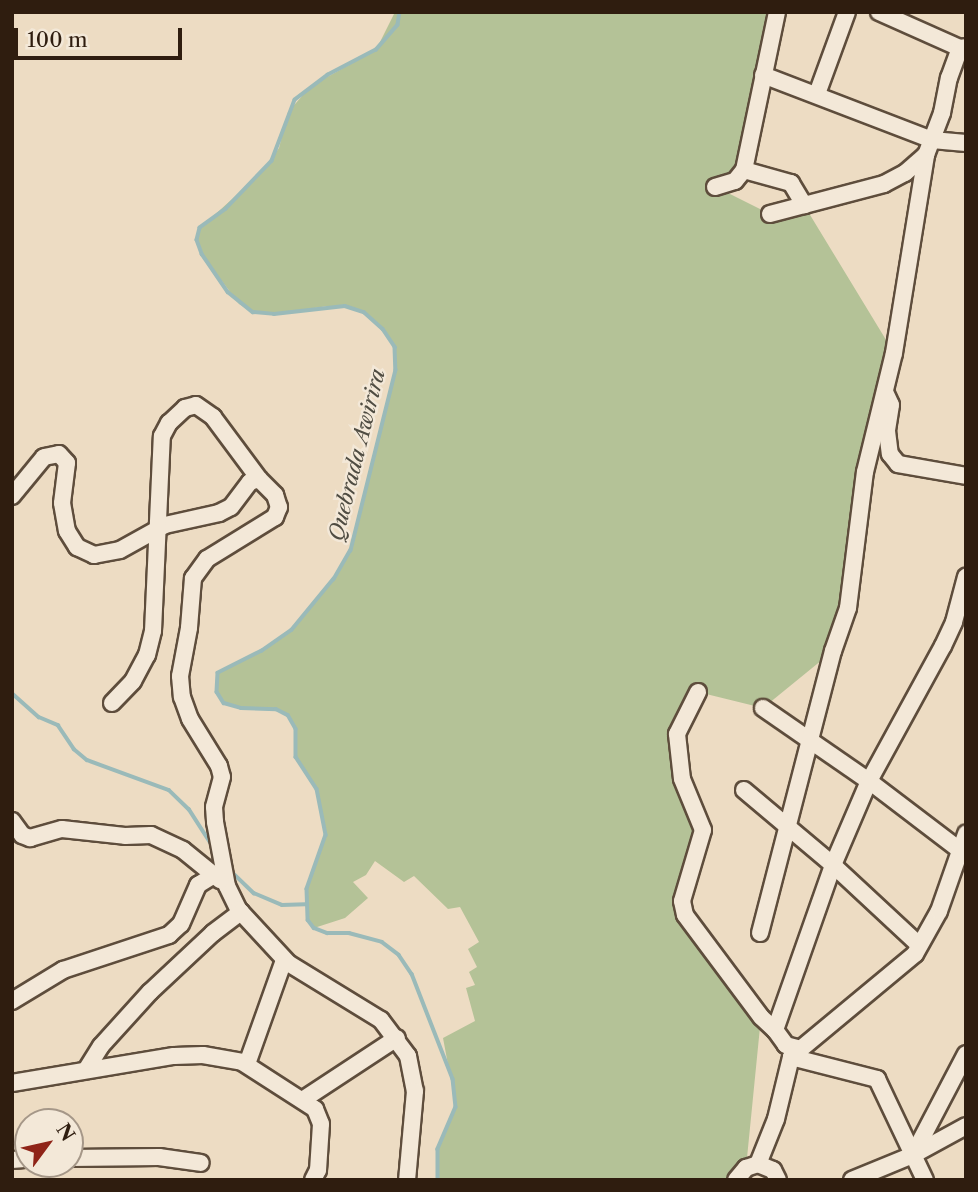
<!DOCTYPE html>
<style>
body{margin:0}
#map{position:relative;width:978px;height:1192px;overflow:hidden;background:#eddcc3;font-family:"Libre Caslon Text",serif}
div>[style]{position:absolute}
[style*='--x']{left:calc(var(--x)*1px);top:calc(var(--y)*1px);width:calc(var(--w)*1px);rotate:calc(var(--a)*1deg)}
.green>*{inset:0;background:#b4c297}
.stream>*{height:3.5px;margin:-1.75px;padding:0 1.75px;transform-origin:1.75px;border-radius:1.75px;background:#9abab9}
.roads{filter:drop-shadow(2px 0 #5e4d3c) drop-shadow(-2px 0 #5e4d3c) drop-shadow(0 2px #5e4d3c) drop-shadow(0 -2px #5e4d3c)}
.minor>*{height:16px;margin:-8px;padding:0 8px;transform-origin:8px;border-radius:8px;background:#f3e8d8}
span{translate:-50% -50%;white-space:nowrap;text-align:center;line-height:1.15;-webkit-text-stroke:5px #f3e8d8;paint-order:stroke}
.water-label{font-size:21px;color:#4f4c42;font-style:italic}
.frame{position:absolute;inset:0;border:14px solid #2f1d0f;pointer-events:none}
.north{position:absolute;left:14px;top:1108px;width:70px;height:70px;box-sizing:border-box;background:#f3e8d8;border:2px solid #a59788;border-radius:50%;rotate:57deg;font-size:19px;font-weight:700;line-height:28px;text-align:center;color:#2f1d0f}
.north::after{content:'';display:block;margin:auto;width:24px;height:32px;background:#8f2418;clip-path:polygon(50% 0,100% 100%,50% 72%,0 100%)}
.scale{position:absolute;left:14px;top:28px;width:168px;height:32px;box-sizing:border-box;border:4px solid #2f1d0f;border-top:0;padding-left:9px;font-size:21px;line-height:24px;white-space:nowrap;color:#2f1d0f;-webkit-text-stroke:5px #f3e8d8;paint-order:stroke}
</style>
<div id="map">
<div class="green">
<i style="clip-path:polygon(395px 12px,777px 12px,744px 170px,716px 187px,770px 214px,804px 205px,894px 353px,833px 651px,763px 708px,698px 692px,677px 734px,701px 820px,682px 901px,761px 1017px,746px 1168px,732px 1180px,438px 1180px,438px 1149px,456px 1107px,443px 1038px,475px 1021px,466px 988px,475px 985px,469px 972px,477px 967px,468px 949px,479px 942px,460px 907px,448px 909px,414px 876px,404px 882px,375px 861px,366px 875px,353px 882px,368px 898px,345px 918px,314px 928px,308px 920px,307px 889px,326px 835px,317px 789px,296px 757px,296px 729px,288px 715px,276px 709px,241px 708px,224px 703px,217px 692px,218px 673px,262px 651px,292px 630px,334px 579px,351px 550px,396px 370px,395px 348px,383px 329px,364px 312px,345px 306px,328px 306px,274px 314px,253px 312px,239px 304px,202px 254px,197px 240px,200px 228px,260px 174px,279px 148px,288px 112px,311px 86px,376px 50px)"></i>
</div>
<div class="stream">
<i style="--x:400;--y:12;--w:13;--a:99"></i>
<i style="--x:398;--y:25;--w:33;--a:131"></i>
<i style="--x:376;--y:50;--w:54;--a:152.5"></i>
<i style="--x:328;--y:75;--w:41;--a:142.9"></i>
<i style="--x:295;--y:100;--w:65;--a:110.7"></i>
<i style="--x:272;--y:161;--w:66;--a:133.8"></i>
<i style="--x:226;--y:209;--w:32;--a:144"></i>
<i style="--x:200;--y:228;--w:12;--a:104"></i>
<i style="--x:197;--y:240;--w:15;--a:70"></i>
<i style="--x:202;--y:254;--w:46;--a:55.6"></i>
<i style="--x:228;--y:292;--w:32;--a:39"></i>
<i style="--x:253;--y:312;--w:21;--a:5"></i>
<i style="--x:274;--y:314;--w:71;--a:-6.4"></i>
<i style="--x:345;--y:306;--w:20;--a:18"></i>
<i style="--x:364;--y:312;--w:25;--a:42"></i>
<i style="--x:383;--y:329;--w:22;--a:56"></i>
<i style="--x:395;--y:347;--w:23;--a:88"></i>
<i style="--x:396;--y:370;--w:186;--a:104"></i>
<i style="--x:351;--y:550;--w:34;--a:120"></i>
<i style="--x:334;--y:579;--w:66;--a:129.5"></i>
<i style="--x:292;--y:630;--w:37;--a:145"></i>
<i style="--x:262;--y:651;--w:49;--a:153.4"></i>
<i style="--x:218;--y:673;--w:19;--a:93"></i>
<i style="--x:217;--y:692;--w:13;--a:58"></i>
<i style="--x:224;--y:703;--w:18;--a:16"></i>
<i style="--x:241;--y:708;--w:35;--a:2"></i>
<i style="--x:276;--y:709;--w:13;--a:27"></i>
<i style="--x:288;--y:715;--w:16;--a:60"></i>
<i style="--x:296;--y:729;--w:28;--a:90"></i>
<i style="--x:296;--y:757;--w:38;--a:57"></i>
<i style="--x:317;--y:789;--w:47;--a:78.9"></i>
<i style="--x:326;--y:835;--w:57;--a:109.4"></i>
<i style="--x:307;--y:889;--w:31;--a:88"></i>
<i style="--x:308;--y:920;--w:10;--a:53"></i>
<i style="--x:314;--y:928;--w:14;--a:21"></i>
<i style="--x:327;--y:933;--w:22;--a:0"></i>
<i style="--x:349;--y:933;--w:34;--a:15"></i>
<i style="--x:382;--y:942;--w:21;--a:37"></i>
<i style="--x:399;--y:955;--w:23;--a:56"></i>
<i style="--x:412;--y:974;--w:113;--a:68.7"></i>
<i style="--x:453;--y:1079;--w:28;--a:84"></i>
<i style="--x:456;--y:1107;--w:46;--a:113.2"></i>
<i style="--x:438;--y:1149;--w:31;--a:90"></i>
<i style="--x:12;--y:693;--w:36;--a:42"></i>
<i style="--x:39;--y:717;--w:21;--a:23"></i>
<i style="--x:58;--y:725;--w:29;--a:56"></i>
<i style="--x:74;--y:749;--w:17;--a:40"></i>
<i style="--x:87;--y:760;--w:87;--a:20.1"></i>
<i style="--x:169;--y:790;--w:28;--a:44"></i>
<i style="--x:189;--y:809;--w:43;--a:57.4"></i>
<i style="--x:231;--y:871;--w:32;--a:44"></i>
<i style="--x:254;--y:893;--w:30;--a:23"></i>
<i style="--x:282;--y:905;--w:23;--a:-2"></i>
</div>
<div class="roads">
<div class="minor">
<i style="--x:879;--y:12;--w:89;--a:24"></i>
<i style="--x:763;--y:75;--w:181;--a:21"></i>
<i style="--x:932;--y:140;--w:34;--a:5"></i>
<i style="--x:817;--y:94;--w:87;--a:-69.9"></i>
<i style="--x:744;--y:170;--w:49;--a:15.5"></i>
<i style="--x:791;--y:183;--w:26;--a:59"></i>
<i style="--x:715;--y:187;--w:21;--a:-17"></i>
<i style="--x:735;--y:181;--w:14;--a:-51"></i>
<i style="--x:744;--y:170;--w:161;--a:-78.2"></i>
<i style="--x:770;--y:214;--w:118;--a:-14.7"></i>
<i style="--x:884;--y:184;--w:24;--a:-28"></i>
<i style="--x:905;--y:173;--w:28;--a:-41"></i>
<i style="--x:926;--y:155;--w:45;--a:-69.1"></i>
<i style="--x:942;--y:113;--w:36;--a:-79"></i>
<i style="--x:949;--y:78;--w:32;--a:-70"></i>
<i style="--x:960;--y:48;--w:6;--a:-9"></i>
<i style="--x:885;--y:392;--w:14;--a:65"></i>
<i style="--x:891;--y:405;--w:26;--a:99"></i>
<i style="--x:887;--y:431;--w:23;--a:83"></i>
<i style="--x:890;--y:454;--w:13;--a:51"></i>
<i style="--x:898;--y:464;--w:69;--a:10"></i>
<i style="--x:12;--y:496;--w:50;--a:-50.6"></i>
<i style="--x:44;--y:457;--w:15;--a:-11"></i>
<i style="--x:59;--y:454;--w:12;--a:48"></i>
<i style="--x:67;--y:463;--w:40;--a:97.1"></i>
<i style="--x:62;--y:503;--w:28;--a:80"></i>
<i style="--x:67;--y:531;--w:19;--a:58"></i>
<i style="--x:77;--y:547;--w:19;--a:25"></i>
<i style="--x:94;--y:555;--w:26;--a:-11"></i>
<i style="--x:120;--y:550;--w:51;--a:-29.1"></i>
<i style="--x:165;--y:525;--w:55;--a:-12.5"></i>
<i style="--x:219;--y:513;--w:13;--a:-27"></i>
<i style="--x:231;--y:507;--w:31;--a:-53"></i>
<i style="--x:250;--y:482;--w:9;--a:-18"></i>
<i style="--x:259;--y:479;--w:23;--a:45"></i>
<i style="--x:275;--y:495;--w:13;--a:72"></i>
<i style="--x:279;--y:507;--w:11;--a:112"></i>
<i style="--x:275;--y:517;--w:80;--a:148.3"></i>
<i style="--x:207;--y:559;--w:24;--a:126"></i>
<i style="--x:193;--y:578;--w:50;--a:94.6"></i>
<i style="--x:189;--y:628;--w:49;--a:100.6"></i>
<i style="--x:180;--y:676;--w:21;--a:85"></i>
<i style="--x:182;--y:697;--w:23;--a:70"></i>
<i style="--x:190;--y:719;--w:55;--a:58.3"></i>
<i style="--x:219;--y:766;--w:11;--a:75"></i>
<i style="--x:222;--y:777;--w:31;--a:105"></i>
<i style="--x:214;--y:807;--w:15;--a:86"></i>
<i style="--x:215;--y:822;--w:65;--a:79.4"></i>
<i style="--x:227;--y:886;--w:25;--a:64"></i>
<i style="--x:238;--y:909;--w:74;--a:47.2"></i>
<i style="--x:288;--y:963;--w:109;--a:31.5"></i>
<i style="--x:381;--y:1020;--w:45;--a:53.1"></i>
<i style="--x:408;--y:1056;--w:36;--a:79"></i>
<i style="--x:415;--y:1091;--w:89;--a:95.1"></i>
<i style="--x:698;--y:692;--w:47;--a:116.6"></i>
<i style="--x:677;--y:734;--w:45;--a:83.7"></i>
<i style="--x:682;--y:779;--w:55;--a:67.6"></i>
<i style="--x:703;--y:830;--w:74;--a:106.5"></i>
<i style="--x:682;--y:901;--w:14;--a:78"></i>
<i style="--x:685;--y:915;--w:127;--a:53.3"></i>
<i style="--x:761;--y:1017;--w:19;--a:43"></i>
<i style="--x:112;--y:703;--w:30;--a:-46"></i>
<i style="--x:133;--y:681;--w:30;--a:-62"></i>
<i style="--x:147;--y:655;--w:25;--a:-76"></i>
<i style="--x:153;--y:631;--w:195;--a:-87.4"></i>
<i style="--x:162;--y:436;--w:15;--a:-62"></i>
<i style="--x:169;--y:423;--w:22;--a:-43"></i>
<i style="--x:185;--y:408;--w:11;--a:-15"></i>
<i style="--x:196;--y:405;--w:21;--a:35"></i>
<i style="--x:213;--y:417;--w:77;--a:53.4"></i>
<i style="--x:763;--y:708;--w:129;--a:34.6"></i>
<i style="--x:869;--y:781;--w:122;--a:37.3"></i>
<i style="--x:744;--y:790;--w:116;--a:40.1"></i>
<i style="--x:833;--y:865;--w:117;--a:42.9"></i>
<i style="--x:12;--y:821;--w:17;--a:54"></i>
<i style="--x:22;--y:835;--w:9;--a:21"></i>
<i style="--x:30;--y:838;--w:33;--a:-16"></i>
<i style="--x:62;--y:829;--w:63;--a:6.3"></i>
<i style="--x:125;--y:836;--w:26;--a:-2"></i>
<i style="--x:151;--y:835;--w:35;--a:25"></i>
<i style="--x:183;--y:850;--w:48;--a:39"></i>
<i style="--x:760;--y:933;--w:291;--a:-75.5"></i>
<i style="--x:833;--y:651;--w:46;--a:-70.8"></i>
<i style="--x:848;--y:608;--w:137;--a:-82.9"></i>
<i style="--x:865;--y:472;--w:122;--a:-76.3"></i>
<i style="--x:894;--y:353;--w:201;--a:-80.8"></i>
<i style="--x:12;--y:1001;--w:60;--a:-31.3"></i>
<i style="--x:63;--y:970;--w:112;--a:-18.3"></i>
<i style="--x:169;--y:935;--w:16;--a:-43"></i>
<i style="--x:181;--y:924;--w:43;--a:-66.4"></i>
<i style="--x:198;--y:885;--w:19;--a:-32"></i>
<i style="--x:801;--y:1049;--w:16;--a:-165"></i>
<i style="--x:786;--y:1045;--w:19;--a:-126"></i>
<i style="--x:775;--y:1030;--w:175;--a:-70.6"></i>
<i style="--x:833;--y:865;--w:91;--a:-66.8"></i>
<i style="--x:869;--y:781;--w:154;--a:-61.3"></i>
<i style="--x:943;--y:646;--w:26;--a:-65"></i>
<i style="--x:954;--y:622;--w:47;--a:-75.1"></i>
<i style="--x:791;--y:1057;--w:89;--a:14.3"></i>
<i style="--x:877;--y:1079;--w:112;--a:64.6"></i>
<i style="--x:247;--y:1064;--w:110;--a:-70.4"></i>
<i style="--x:86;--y:1070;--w:28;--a:-58"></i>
<i style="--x:101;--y:1046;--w:73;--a:-47.8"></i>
<i style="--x:150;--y:992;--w:86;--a:-43.1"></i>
<i style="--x:213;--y:933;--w:35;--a:-37"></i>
<i style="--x:12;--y:1083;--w:164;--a:-9.5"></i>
<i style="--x:174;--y:1056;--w:29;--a:-2"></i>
<i style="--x:203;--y:1055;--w:40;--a:10"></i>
<i style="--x:242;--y:1062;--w:87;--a:32.8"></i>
<i style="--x:315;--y:1109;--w:16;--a:68"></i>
<i style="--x:321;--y:1124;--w:46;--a:93.7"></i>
<i style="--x:318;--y:1170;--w:11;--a:117"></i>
<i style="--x:304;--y:1099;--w:111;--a:-33.3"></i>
<i style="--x:913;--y:1155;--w:114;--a:-62.3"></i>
<i style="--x:70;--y:1158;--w:89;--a:-0.6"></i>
<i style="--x:159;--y:1157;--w:42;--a:8.1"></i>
<i style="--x:12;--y:1160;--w:16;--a:-4"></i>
<i style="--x:758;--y:1164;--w:48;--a:-68.2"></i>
<i style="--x:776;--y:1119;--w:64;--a:-76.4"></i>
<i style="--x:791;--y:1057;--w:161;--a:-39.7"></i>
<i style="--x:915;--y:954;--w:49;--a:-60.8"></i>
<i style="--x:939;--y:911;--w:82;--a:-70.7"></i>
<i style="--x:736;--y:1180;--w:16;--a:-50"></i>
<i style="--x:746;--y:1168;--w:13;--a:-18"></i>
<i style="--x:758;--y:1164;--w:16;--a:22"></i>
<i style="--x:773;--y:1170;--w:11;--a:63"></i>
<i style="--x:852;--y:1180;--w:66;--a:-22.3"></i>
<i style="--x:913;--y:1155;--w:60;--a:-28.7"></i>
</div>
</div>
<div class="water-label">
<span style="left:357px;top:455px;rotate:-76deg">Quebrada Awirira</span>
</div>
<div class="frame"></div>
<div class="north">N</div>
<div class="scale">100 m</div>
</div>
